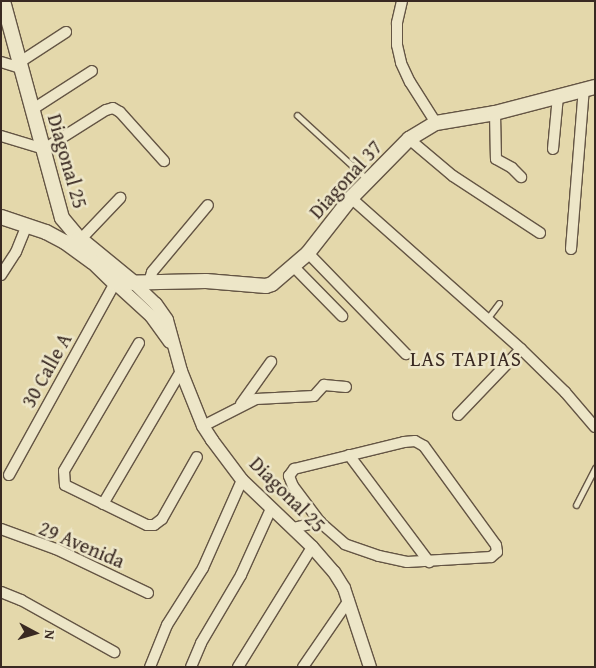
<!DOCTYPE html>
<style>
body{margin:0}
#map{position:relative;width:596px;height:668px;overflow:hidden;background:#e4d8ab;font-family:"Gentium Book Plus",serif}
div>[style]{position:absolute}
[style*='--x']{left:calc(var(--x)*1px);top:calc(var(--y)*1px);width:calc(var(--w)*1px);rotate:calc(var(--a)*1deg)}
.roads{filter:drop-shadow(1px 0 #645544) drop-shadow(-1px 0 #645544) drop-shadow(0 1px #645544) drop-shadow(0 -1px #645544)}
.service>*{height:5px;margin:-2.5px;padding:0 2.5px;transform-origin:2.5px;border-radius:2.5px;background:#ede6c8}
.minor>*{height:10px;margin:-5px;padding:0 5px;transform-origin:5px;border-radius:5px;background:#ede6c8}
.tertiary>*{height:12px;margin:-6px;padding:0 6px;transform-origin:6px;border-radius:6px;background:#ede6c8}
.secondary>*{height:14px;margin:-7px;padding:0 7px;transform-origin:7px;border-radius:7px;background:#ede6c8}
span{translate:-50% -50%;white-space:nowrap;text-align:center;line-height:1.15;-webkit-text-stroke:5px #ede6c8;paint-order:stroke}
.street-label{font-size:20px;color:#392922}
.neighbourhood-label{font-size:21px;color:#392922;letter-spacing:1px}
.frame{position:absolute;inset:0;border:2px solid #392922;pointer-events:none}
.north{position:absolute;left:10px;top:608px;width:50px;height:50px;-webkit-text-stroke:4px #ede6c8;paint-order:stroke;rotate:96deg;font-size:14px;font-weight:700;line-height:20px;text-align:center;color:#392922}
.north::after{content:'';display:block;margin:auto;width:18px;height:22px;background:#392922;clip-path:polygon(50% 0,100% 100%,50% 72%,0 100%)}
</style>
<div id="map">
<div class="roads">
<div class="service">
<i style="--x:297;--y:115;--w:96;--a:42.5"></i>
<i style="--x:487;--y:319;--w:20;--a:-53"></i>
<i style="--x:576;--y:505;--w:42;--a:-62.8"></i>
</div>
<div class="minor">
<i style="--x:402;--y:1;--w:23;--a:103"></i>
<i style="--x:397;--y:23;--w:22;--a:90"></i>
<i style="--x:397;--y:45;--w:18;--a:77"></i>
<i style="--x:401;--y:63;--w:21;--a:65"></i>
<i style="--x:410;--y:82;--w:49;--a:57.6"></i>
<i style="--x:1;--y:62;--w:21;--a:17"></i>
<i style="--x:20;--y:62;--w:55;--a:-33.1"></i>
<i style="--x:33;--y:109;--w:70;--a:-32.8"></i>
<i style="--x:495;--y:113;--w:46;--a:88.8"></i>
<i style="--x:496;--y:159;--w:18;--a:29"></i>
<i style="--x:512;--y:168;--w:13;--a:45"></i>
<i style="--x:1;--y:136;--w:45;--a:16.8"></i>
<i style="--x:44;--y:149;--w:73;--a:-32.2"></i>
<i style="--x:106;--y:110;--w:7;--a:-16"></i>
<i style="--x:113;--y:108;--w:8;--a:30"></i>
<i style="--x:120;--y:112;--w:66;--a:48.1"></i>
<i style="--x:409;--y:139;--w:57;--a:40.1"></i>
<i style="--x:453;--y:176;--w:104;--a:33.2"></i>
<i style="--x:553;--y:149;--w:53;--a:-84.6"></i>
<i style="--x:351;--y:198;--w:227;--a:41.6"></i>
<i style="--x:521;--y:349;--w:62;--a:44.3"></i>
<i style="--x:565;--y:392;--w:46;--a:49.4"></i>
<i style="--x:81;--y:239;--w:57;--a:-46.4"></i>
<i style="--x:571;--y:249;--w:161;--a:-85.4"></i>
<i style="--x:308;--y:253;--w:141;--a:45.9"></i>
<i style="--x:294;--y:267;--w:69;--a:45.6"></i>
<i style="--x:1;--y:275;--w:27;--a:-57"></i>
<i style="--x:16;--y:252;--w:29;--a:-68"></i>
<i style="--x:149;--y:282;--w:10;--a:-73"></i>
<i style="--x:152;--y:272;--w:87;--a:-50.1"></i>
<i style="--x:139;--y:343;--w:148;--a:120.4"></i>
<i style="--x:64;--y:471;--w:14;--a:86"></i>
<i style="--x:65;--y:485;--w:91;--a:26"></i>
<i style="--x:147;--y:525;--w:7;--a:0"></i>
<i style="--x:154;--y:525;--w:10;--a:-37"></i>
<i style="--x:162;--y:519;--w:71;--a:-60.6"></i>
<i style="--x:241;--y:404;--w:52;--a:-54.5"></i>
<i style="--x:458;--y:415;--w:91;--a:-46.3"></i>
<i style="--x:203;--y:426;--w:59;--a:-27"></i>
<i style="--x:256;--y:399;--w:58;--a:-3"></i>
<i style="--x:314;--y:396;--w:15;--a:-48"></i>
<i style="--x:324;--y:385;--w:22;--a:5"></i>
<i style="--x:415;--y:441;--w:10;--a:29"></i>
<i style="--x:424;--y:446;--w:122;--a:54"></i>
<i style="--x:496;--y:545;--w:7;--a:82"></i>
<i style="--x:497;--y:552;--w:8;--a:140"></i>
<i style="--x:491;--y:557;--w:84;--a:176.6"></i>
<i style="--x:407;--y:562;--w:29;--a:-168"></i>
<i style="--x:379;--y:556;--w:36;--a:-161"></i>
<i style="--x:345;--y:544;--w:33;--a:-139"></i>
<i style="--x:320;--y:522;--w:45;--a:-126.9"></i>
<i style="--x:293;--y:486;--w:11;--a:-112"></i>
<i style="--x:289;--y:476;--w:9;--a:-54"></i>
<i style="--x:294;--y:469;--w:113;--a:-13.8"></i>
<i style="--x:404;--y:442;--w:11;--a:-5"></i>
<i style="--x:349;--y:455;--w:134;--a:53.2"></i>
<i style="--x:9;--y:475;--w:219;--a:-61.1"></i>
<i style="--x:103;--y:504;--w:154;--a:-59.6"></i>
<i style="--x:293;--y:528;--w:28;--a:-13"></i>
<i style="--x:1;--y:529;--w:59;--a:20"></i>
<i style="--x:56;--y:549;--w:102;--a:25.6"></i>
<i style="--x:1;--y:592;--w:22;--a:22"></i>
<i style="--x:21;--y:600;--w:107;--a:29.2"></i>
<i style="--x:150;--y:667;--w:45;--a:-68"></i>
<i style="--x:167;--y:625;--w:67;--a:-57.7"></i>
<i style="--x:203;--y:568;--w:96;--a:-66.1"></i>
<i style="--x:191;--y:667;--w:26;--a:-67"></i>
<i style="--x:201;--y:643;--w:79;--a:-59.5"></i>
<i style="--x:241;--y:575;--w:72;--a:-65.6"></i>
<i style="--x:238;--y:667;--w:141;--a:-58.3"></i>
<i style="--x:303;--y:667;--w:81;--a:-55.5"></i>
</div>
<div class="tertiary">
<i style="--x:115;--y:283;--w:49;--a:42.5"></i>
<i style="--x:151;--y:316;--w:32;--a:54"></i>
<i style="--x:134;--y:283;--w:30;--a:44"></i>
<i style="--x:156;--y:304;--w:19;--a:55"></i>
<i style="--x:167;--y:320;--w:53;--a:74.6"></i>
<i style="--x:181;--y:371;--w:59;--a:68.2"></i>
<i style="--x:203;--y:426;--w:17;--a:57"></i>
<i style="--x:212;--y:440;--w:50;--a:53.1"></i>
<i style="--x:242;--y:480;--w:97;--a:43.7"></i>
<i style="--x:312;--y:547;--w:33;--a:49"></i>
<i style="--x:334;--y:572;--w:19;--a:58"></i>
<i style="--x:344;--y:588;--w:83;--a:71.8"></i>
</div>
<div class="secondary">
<i style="--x:3;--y:1;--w:225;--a:74.8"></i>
<i style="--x:62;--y:218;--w:26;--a:50"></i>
<i style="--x:79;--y:238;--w:71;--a:39.3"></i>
<i style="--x:1;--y:217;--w:47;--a:18.4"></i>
<i style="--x:46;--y:232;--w:21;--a:28"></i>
<i style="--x:65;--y:242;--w:34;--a:36"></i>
<i style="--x:93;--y:262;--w:30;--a:44"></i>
<i style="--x:115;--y:283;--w:91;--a:-1.3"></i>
<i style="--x:206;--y:281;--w:60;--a:4.8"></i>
<i style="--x:266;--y:286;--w:6;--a:-18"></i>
<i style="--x:272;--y:284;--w:48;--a:-40.7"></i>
<i style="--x:308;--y:253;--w:70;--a:-52"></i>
<i style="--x:351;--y:198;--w:83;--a:-45.5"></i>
<i style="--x:409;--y:139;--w:31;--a:-31"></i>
<i style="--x:436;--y:123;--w:60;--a:-9.6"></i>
<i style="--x:495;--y:113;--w:103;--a:-14.6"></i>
</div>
</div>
<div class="street-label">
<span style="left:68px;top:161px;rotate:74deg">Diagonal 25</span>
<span style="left:345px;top:179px;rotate:-48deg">Diagonal 37</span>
<span style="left:46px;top:370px;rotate:-61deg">30 Calle A</span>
<span style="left:288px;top:494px;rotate:45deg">Diagonal 25</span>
<span style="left:82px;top:544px;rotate:23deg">29 Avenida</span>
</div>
<div class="neighbourhood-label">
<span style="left:466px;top:359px">LAS TAPIAS</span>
</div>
<div class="frame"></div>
<div class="north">N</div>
</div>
